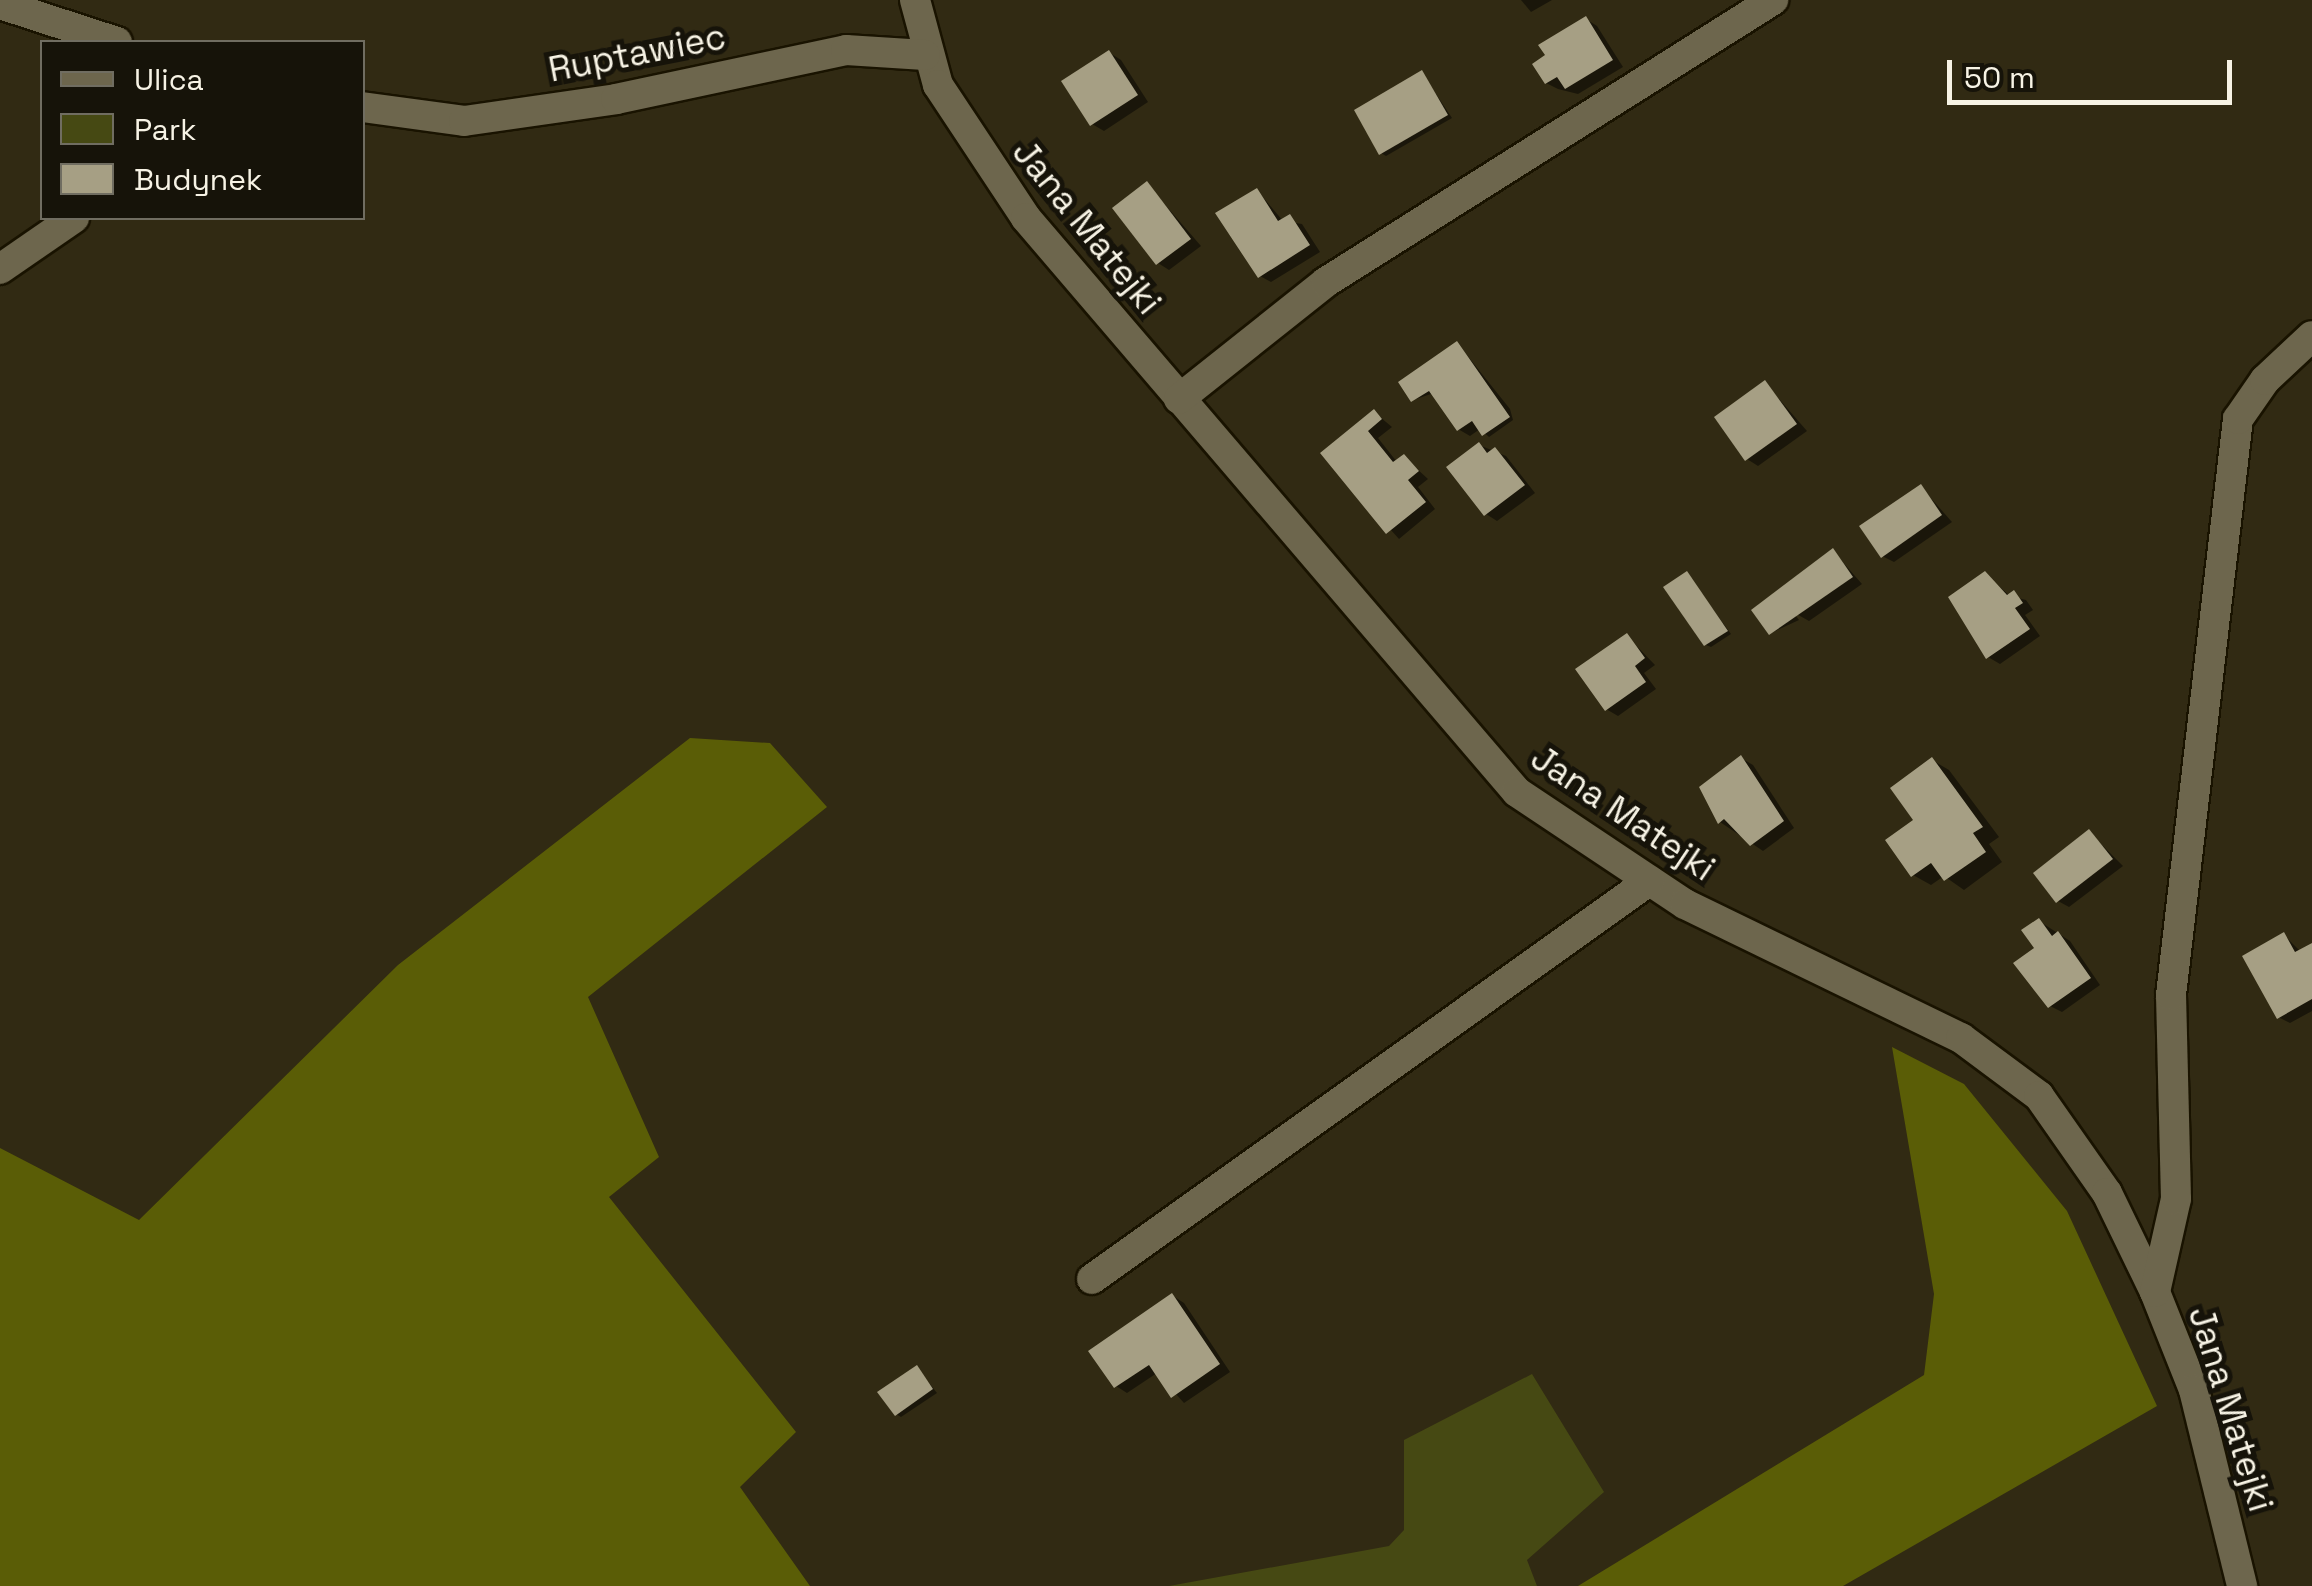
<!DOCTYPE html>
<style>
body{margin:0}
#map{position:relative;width:2312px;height:1586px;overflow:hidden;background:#312a13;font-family:"Space Grotesk",sans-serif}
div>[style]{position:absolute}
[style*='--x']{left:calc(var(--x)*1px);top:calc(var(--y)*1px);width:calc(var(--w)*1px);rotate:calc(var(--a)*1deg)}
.green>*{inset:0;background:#464913}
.forest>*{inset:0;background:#5a5d06}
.shadow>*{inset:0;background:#0007}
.building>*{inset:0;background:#a69f84}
.roads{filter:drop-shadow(2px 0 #191300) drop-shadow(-2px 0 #191300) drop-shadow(0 2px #191300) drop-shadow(0 -2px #191300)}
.minor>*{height:30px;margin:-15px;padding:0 15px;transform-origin:15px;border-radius:15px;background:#6d664d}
span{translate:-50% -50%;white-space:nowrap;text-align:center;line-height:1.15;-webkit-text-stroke:10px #161309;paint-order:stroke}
.street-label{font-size:35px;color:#f7f3e5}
.legend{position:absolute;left:40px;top:40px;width:325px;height:180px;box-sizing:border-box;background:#161309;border:2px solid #706d61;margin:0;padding:12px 18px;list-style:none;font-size:30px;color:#f7f3e5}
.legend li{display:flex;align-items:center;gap:20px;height:50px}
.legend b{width:50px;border:2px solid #706d61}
.scale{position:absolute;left:1947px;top:60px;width:285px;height:45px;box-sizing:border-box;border:5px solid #f7f3e5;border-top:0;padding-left:12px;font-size:30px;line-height:35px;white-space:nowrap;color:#f7f3e5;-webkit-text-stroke:8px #161309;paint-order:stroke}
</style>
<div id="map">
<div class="green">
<i style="clip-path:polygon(1532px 1374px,1604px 1492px,1527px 1560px,1537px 1586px,1169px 1586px,1389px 1546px,1404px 1530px,1404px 1440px)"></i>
</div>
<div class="forest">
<i style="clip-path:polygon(690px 738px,770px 743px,827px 807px,588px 997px,659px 1157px,609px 1197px,796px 1432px,740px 1487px,810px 1586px,0 1586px,0 1148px,139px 1220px,398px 965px)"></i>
<i style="clip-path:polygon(1892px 1047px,1964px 1084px,2067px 1211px,2157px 1406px,1843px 1586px,1578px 1586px,1924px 1375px,1934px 1294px)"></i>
</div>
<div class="shadow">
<i style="clip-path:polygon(1521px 0,1552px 0,1531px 12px)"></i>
<i style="clip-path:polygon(1586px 19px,1597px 26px,1623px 67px,1578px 94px,1558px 89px,1546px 83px,1549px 56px)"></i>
<i style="clip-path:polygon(1110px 53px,1121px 60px,1148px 102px,1104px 131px,1092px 124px)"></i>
<i style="clip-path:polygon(1422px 73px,1452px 118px,1386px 156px,1381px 153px)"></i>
<i style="clip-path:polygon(1147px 184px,1201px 246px,1169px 270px,1158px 263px)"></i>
<i style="clip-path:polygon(1257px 190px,1283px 221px,1302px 224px,1320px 252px,1271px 282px,1260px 276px)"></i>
<i style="clip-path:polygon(1458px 344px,1510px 409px,1513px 420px,1489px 437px,1480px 429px,1470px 436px,1458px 429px,1434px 393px,1413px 400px)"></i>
<i style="clip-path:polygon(1765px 383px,1807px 431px,1758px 466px,1747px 459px)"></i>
<i style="clip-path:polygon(1374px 412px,1392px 427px,1378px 438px,1397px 462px,1404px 457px,1428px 479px,1418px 487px,1435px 509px,1399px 539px,1323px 454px)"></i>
<i style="clip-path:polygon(1479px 445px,1506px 456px,1535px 493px,1497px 521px,1486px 514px)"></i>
<i style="clip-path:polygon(1921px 487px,1952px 522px,1894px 562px,1882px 556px)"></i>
<i style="clip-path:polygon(1833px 551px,1862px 584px,1809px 621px,1793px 612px,1799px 620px,1771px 633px)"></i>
<i style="clip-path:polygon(1687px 574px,1731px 634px,1711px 647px,1706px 645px)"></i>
<i style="clip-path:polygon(1985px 574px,2010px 596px,2026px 600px,2033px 610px,2025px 615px,2040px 636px,2000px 664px,1988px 657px)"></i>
<i style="clip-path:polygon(1627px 636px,1655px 665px,1644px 673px,1656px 689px,1618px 716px,1606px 709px)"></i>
<i style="clip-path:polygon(1741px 758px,1753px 765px,1794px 828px,1763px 851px,1720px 822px)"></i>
<i style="clip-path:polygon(1932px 760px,1949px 770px,1999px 837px,1989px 844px,2002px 862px,1964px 890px,1944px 876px,1931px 885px,1913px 875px,1916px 820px)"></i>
<i style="clip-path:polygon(2089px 832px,2123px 866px,2069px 907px,2058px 901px)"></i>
<i style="clip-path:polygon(2039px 921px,2070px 941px,2100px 985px,2062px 1012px,2050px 1006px)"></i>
<i style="clip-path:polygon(2284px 935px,2301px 952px,2312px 946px,2312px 1011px,2290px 1023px,2278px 1017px)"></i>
<i style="clip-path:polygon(1173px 1296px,1184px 1303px,1230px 1372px,1184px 1403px,1157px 1373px,1127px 1393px,1116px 1386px)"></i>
<i style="clip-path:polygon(917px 1368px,937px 1393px,901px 1417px,896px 1414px)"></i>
</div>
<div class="building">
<i style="clip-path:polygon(1586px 16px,1613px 60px,1565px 89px,1557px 77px,1545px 84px,1532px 64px,1545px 55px,1538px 45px)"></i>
<i style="clip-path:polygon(1109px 50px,1138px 95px,1090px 126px,1061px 81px)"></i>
<i style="clip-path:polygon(1422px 70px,1448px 115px,1379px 155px,1354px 110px)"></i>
<i style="clip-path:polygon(1147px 181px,1191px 239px,1156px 265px,1112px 208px)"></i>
<i style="clip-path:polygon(1257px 188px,1278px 221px,1290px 214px,1310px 245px,1258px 278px,1215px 213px)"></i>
<i style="clip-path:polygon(1457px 341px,1510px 417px,1482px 436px,1472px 421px,1457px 431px,1429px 391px,1411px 402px,1398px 382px)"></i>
<i style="clip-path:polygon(1765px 380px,1797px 424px,1745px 461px,1714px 417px)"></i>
<i style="clip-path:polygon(1374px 409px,1382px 419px,1368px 431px,1393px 462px,1404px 454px,1419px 471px,1408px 480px,1426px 502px,1386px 534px,1320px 453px)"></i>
<i style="clip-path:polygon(1479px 442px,1487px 453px,1495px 447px,1525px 485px,1484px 516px,1446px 467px)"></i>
<i style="clip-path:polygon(1921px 484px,1942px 515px,1881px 558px,1859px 526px)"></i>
<i style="clip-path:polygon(1833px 548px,1853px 577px,1769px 635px,1751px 610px)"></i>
<i style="clip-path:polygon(1687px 571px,1728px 631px,1704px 646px,1663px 587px)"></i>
<i style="clip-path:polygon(1985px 571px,2007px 595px,2014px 590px,2023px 603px,2015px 608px,2030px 629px,1986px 659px,1948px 597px)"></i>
<i style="clip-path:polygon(1627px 633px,1645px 658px,1635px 666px,1646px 682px,1605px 711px,1575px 669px)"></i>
<i style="clip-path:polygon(1741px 755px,1784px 821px,1750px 846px,1724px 819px,1718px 824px,1699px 787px)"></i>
<i style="clip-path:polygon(1932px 757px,1983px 827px,1973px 833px,1986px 852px,1944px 881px,1931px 863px,1911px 877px,1885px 840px,1913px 820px,1890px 788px)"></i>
<i style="clip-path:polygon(2089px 829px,2113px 859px,2056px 903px,2033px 873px)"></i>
<i style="clip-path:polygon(2039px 918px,2052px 936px,2058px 931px,2091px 978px,2048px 1008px,2013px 963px,2034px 948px,2021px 930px)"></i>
<i style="clip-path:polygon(2284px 932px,2295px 952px,2312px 943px,2312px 999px,2277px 1019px,2242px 956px)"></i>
<i style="clip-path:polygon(1172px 1293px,1220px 1364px,1171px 1398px,1149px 1365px,1114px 1388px,1088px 1351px)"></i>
<i style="clip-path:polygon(917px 1365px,933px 1389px,895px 1416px,877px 1392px)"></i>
</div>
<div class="roads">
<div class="minor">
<i style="--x:915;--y:0;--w:88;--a:74.9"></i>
<i style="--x:938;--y:85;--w:159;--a:56.5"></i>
<i style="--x:1026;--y:218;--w:755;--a:49.46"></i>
<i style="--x:1517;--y:792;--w:202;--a:33.7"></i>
<i style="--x:1685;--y:904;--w:307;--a:25.9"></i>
<i style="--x:1961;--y:1038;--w:97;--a:36.6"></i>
<i style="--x:2039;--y:1096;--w:118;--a:55"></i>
<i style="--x:2107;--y:1193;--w:110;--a:64.1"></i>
<i style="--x:2155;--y:1292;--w:105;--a:68.3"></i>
<i style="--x:2194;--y:1390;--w:202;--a:76.2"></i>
<i style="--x:0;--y:4;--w:123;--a:18"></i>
<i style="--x:362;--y:107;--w:103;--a:7.8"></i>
<i style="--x:464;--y:121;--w:154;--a:-8.2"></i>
<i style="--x:616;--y:99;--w:235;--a:-12"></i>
<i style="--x:846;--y:50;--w:79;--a:3.6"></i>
<i style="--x:0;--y:269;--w:90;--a:-34.6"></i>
<i style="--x:1179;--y:399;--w:188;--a:-38.5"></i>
<i style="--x:1326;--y:282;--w:529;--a:-32.25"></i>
<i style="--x:1092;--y:1279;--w:685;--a:-35.55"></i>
<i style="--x:2155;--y:1292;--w:95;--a:-77.3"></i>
<i style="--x:2176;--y:1199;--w:204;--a:-91.4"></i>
<i style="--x:2171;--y:995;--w:580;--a:-83.37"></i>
<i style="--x:2238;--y:419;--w:47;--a:-55.3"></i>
<i style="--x:2265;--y:380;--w:64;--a:-43.1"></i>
</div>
</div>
<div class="street-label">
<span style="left:637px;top:53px;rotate:-11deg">Ruptawiec</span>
<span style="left:1087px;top:227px;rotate:51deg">Jana Matejki</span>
<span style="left:1623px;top:813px;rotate:34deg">Jana Matejki</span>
<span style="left:2231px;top:1409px;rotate:73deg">Jana Matejki</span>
</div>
<ul class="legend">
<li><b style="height:12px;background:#6d664d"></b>Ulica</li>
<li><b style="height:28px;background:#464913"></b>Park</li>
<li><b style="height:28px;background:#a69f84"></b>Budynek</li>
</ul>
<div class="scale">50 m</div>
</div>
